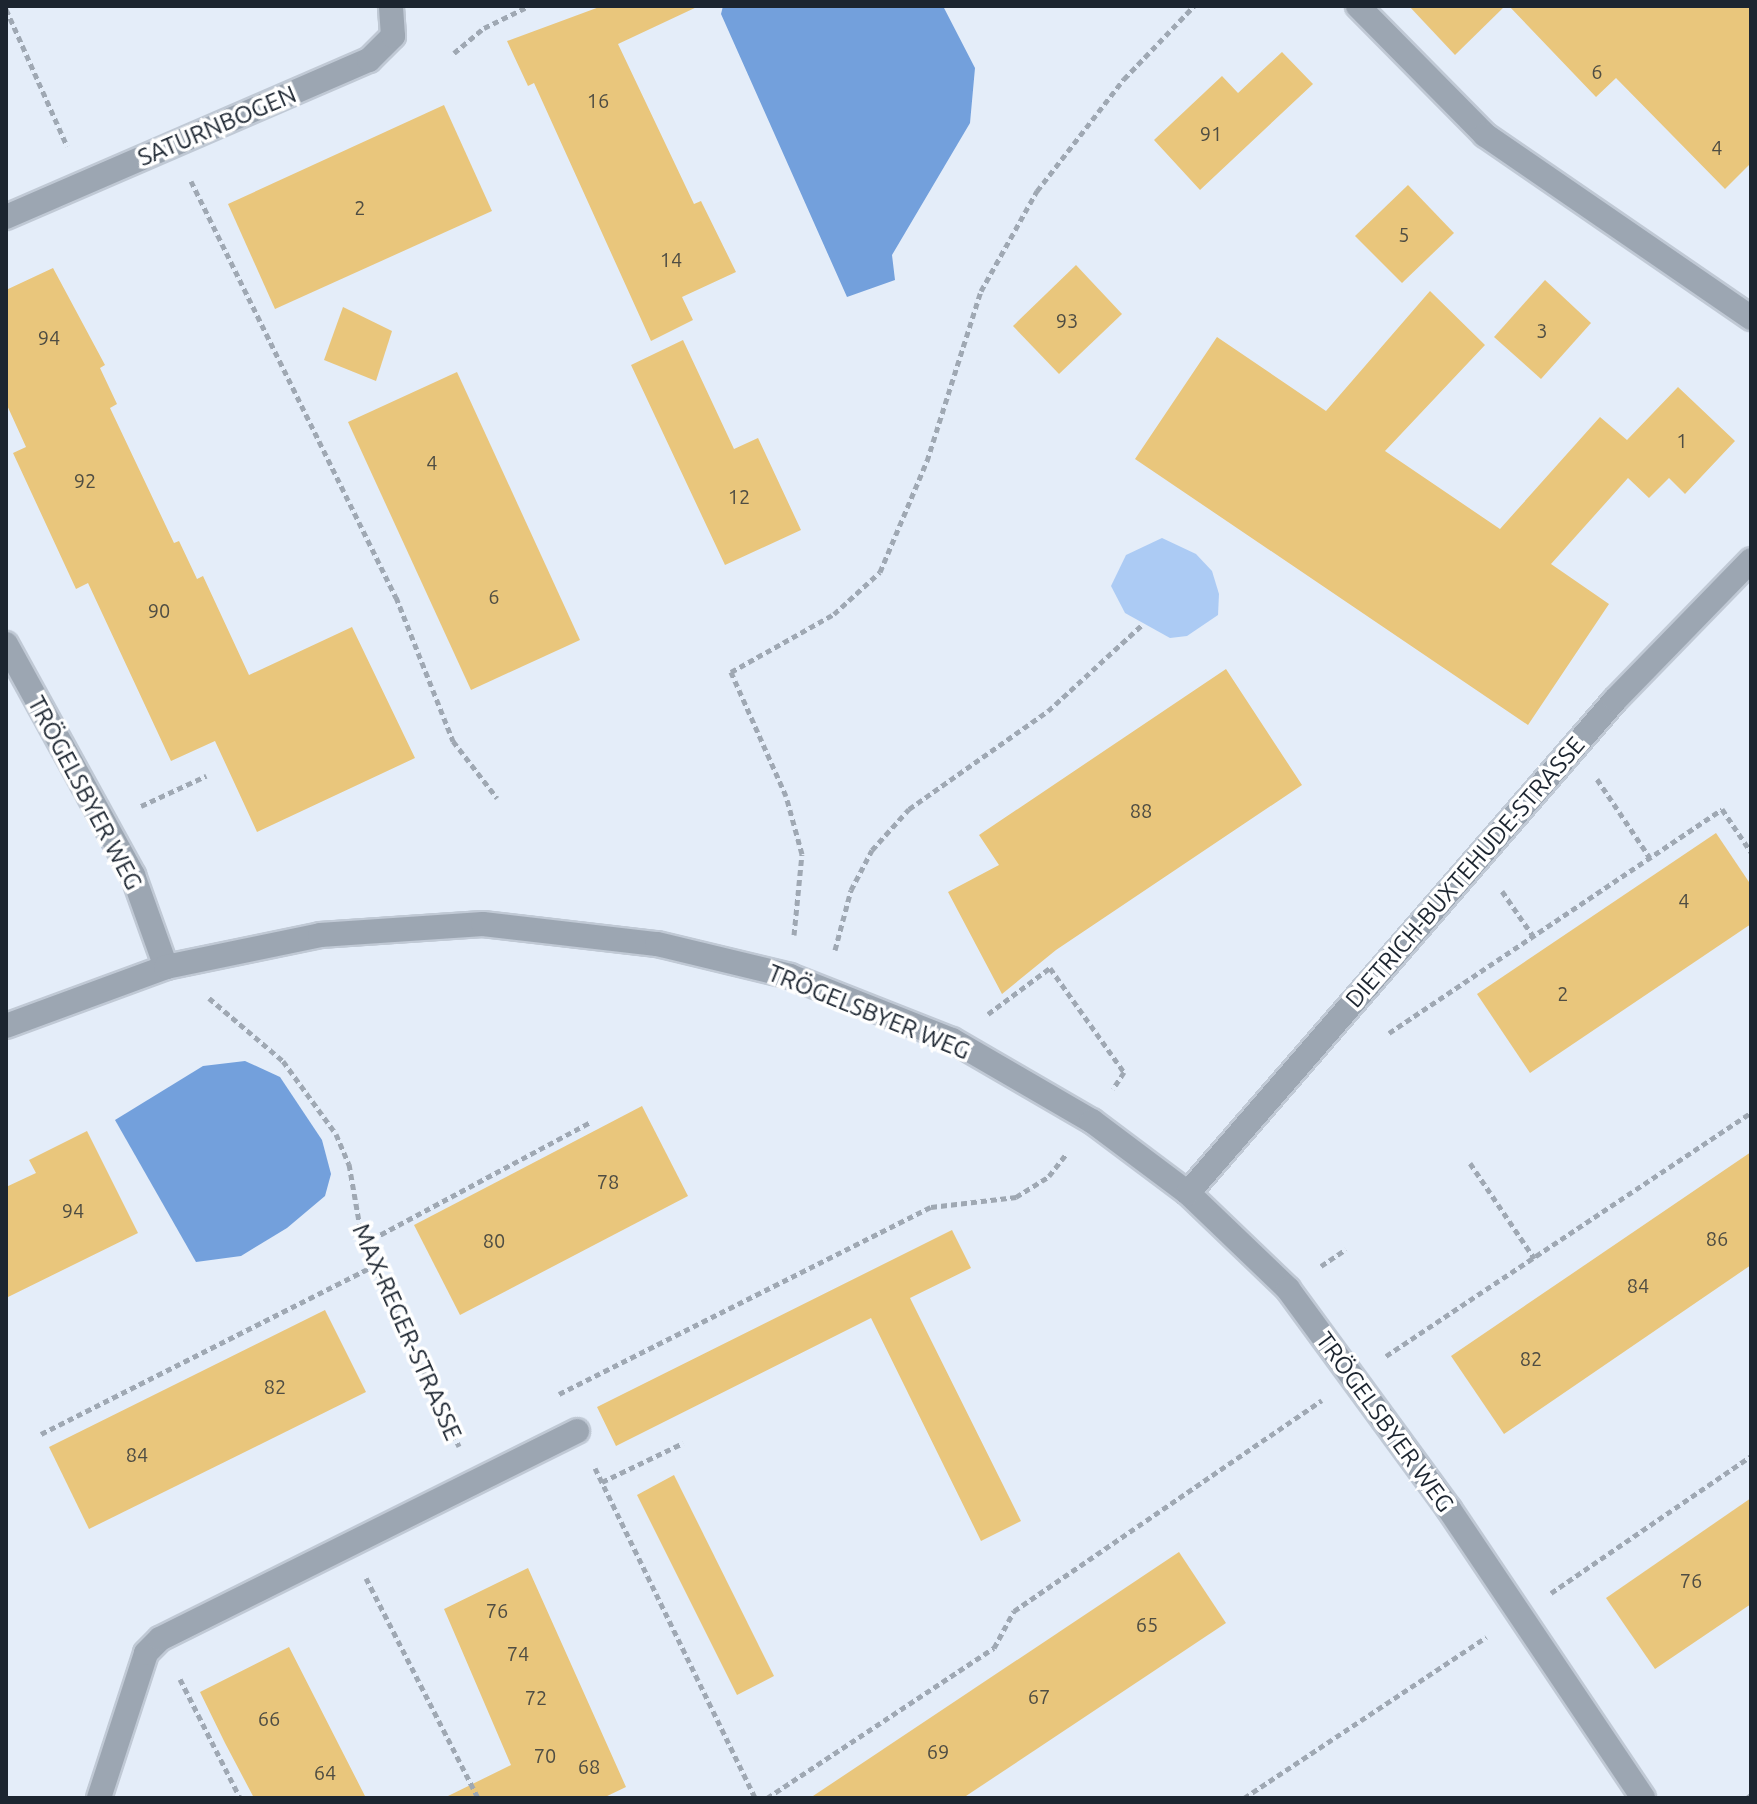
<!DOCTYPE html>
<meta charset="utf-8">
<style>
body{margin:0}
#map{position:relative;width:1757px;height:1804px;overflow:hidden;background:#e4edf9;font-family:Ubuntu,sans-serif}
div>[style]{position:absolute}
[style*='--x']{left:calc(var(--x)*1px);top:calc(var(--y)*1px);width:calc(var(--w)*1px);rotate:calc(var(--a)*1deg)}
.green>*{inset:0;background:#accbf4}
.water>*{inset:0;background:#73a0dc}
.building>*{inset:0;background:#e9c67c}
.path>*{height:5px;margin-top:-2.5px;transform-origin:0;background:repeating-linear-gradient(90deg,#9fa8b3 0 6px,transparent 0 10px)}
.roads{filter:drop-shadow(2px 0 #c0c9d5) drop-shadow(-2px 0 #c0c9d5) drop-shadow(0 2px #c0c9d5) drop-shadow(0 -2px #c0c9d5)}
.minor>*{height:24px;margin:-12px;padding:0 12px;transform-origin:12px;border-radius:12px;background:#9ca6b2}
span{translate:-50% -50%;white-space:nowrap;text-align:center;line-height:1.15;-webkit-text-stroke:7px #fff;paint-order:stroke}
.number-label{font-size:20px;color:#4f4d43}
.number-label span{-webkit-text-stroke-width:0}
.street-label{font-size:24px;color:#1c2530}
.frame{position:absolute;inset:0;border:8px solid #1c2530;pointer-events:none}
</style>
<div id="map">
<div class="green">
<i style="clip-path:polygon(1162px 538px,1196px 554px,1212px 571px,1219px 594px,1218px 615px,1187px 636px,1170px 638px,1125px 613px,1111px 586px,1126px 555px)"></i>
</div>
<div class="water">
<i style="clip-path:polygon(723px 6px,943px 6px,975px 68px,970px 123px,892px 255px,895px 280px,847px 297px,721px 14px)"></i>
<i style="clip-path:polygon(245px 1061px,280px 1077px,322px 1140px,331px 1174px,325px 1196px,287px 1228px,241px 1256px,196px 1262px,115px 1120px,203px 1066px)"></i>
</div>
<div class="building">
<i style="clip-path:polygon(602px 6px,699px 6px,618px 44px,694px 204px,701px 201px,736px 272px,682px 297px,693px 320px,651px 341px,534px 83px,528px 86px,507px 41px)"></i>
<i style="clip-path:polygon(1409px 6px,1505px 6px,1455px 55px)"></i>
<i style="clip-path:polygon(1509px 6px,1751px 6px,1751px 163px,1725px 189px,1616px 78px,1596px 97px)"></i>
<i style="clip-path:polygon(1282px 52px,1313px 84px,1200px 190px,1154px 140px,1222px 76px,1238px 93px)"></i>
<i style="clip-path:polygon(444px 105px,492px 211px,275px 309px,228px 204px)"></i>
<i style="clip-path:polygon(1408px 185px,1454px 233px,1402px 283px,1355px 236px)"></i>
<i style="clip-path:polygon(1076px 265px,1122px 314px,1059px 374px,1013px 326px)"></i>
<i style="clip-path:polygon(53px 268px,105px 365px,100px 368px,117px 404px,110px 408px,174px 543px,179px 541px,197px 579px,203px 576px,249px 675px,352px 627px,415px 758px,257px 832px,215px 741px,171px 761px,88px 583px,76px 589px,13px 453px,26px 447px,6px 403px,6px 290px)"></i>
<i style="clip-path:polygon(1545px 280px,1591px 323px,1541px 379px,1494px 337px)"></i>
<i style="clip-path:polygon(1430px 291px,1485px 345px,1385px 451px,1500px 529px,1600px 417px,1627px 440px,1678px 387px,1735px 441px,1685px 494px,1669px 478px,1649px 498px,1628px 478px,1551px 564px,1609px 604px,1528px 725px,1135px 459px,1217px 337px,1326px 411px)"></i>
<i style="clip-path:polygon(343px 307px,392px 331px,376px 381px,324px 360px)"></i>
<i style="clip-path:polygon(683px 340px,734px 449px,758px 438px,801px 530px,725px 565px,631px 365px)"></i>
<i style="clip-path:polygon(457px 372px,580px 640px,471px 690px,348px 422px)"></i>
<i style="clip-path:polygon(1226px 669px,1302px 785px,1056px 950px,1002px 994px,948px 892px,999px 865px,979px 835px)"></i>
<i style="clip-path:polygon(1716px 833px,1751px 885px,1751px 924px,1530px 1073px,1477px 994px)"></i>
<i style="clip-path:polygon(642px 1106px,688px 1196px,460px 1315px,414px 1225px)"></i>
<i style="clip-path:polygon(87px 1131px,138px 1233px,6px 1298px,6px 1187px,36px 1173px,29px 1160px)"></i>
<i style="clip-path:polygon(1751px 1152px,1751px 1265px,1504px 1434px,1451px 1356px)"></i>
<i style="clip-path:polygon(952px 1230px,971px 1268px,910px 1298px,1021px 1521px,981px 1541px,871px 1318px,616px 1446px,597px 1407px)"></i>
<i style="clip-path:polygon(325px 1310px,366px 1392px,89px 1529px,49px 1447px)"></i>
<i style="clip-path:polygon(674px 1475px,774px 1676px,737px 1695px,637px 1495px)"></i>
<i style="clip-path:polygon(1751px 1498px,1751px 1604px,1655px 1669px,1606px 1598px)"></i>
<i style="clip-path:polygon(1179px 1552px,1226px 1623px,963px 1798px,810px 1798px)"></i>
<i style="clip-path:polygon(528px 1568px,626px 1787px,603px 1798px,444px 1798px,511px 1765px,444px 1609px)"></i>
<i style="clip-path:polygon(289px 1647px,341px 1749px,366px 1798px,254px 1798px,225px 1743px,200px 1692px)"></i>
</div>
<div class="path">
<i style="--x:6;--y:9;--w:150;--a:66"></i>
<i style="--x:454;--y:53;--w:39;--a:-40"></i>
<i style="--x:484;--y:28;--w:50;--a:-26.1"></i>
<i style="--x:191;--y:181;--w:464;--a:63.8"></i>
<i style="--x:396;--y:597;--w:155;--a:68.4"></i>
<i style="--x:453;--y:741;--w:72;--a:52.3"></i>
<i style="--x:1597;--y:779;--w:95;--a:56.1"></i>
<i style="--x:141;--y:806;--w:72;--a:-24.8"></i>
<i style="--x:1502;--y:891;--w:55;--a:55.4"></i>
<i style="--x:794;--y:935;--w:81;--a:-84.4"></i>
<i style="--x:802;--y:854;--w:60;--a:-105.4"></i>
<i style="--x:786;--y:796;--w:136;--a:-113.9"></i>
<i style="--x:731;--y:672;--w:118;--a:-29.4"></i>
<i style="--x:834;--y:614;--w:62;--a:-42.4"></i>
<i style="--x:880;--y:572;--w:121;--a:-67.1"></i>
<i style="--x:927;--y:461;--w:178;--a:-72.4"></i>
<i style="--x:981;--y:291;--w:115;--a:-60.8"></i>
<i style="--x:1037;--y:191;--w:142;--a:-52.2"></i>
<i style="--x:1124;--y:79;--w:101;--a:-46.2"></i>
<i style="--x:835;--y:950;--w:62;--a:-75.1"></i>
<i style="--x:851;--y:890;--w:45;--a:-62.3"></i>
<i style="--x:872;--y:850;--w:55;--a:-47.9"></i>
<i style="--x:909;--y:809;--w:170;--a:-35.2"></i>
<i style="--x:1048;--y:711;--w:129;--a:-42.5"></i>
<i style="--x:209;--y:998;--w:97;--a:40.4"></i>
<i style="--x:283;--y:1061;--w:90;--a:54"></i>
<i style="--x:336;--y:1134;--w:33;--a:67"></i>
<i style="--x:349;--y:1164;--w:81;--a:80.1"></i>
<i style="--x:363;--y:1244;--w:224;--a:64.6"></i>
<i style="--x:988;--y:1014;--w:77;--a:-36.6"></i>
<i style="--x:1050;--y:968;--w:128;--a:54.6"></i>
<i style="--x:1124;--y:1072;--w:20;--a:123"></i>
<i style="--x:1389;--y:1033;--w:401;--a:-33.9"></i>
<i style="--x:1722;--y:809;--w:52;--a:56"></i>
<i style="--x:1470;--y:1163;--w:115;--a:56"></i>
<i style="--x:363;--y:1244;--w:259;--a:-28.2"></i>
<i style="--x:1321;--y:1266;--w:30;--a:-34"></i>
<i style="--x:1386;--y:1356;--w:438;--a:-33.7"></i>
<i style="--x:559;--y:1394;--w:416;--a:-26.7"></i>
<i style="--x:931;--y:1207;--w:86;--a:-6.7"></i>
<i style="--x:1016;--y:1197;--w:39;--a:-32"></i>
<i style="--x:1049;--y:1176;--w:29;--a:-52"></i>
<i style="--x:41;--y:1434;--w:373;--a:-26.8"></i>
<i style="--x:595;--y:1468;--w:367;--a:64.1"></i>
<i style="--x:602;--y:1482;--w:90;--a:-25.7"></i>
<i style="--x:366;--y:1578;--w:247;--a:63"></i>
<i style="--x:1551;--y:1593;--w:242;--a:-34.4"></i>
<i style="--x:180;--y:1679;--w:133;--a:63.2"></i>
<i style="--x:767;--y:1798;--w:272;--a:-33.5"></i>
<i style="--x:994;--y:1648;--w:42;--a:-61.6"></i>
<i style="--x:1014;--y:1611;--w:373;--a:-34.4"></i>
<i style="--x:1244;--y:1798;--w:291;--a:-33.6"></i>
<i style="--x:1747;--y:1798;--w:5;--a:-37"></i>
</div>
<div class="roads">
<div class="minor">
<i style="--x:1358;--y:6;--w:181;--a:45.4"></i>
<i style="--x:1485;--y:135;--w:323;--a:34.5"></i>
<i style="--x:6;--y:217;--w:395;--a:-23.4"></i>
<i style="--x:369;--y:60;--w:34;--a:-45"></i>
<i style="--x:393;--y:36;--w:30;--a:-94"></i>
<i style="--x:6;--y:644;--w:264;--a:61.2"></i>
<i style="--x:133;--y:875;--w:98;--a:70.3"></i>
<i style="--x:6;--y:1026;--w:171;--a:-20.2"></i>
<i style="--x:166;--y:967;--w:157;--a:-11.7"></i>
<i style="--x:320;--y:935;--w:163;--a:-3.9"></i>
<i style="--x:483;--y:924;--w:175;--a:6.6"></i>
<i style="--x:657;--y:944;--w:137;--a:13.5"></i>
<i style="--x:790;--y:976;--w:174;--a:21.6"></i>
<i style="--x:952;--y:1040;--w:162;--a:30.1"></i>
<i style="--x:1092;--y:1121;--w:120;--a:36.9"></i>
<i style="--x:1188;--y:1193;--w:139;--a:43.8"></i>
<i style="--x:1288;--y:1289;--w:273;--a:53.8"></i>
<i style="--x:1449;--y:1509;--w:348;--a:56.1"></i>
<i style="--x:1188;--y:1193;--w:652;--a:-49.1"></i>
<i style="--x:1615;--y:700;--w:195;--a:-45.8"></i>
<i style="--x:99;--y:1798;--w:152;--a:-72"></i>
<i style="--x:146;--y:1653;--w:20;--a:-45"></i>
<i style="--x:160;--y:1639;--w:466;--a:-26.5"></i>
</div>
</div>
<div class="number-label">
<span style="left:1597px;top:71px">6</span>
<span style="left:598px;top:100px">16</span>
<span style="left:1211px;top:133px">91</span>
<span style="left:1717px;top:147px">4</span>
<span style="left:360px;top:207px">2</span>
<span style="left:1404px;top:234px">5</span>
<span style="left:671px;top:259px">14</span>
<span style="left:1067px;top:320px">93</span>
<span style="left:1542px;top:330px">3</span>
<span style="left:49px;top:337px">94</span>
<span style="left:1682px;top:440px">1</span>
<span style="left:432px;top:462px">4</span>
<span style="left:85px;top:480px">92</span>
<span style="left:739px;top:496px">12</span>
<span style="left:494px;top:596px">6</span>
<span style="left:159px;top:610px">90</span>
<span style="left:1141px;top:810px">88</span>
<span style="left:1684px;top:900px">4</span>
<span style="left:1563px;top:993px">2</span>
<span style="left:608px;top:1181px">78</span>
<span style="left:73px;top:1210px">94</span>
<span style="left:1717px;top:1238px">86</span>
<span style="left:494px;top:1240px">80</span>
<span style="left:1638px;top:1285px">84</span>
<span style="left:1531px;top:1358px">82</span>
<span style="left:275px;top:1386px">82</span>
<span style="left:137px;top:1454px">84</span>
<span style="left:1691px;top:1580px">76</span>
<span style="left:497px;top:1610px">76</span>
<span style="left:1147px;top:1624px">65</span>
<span style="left:518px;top:1653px">74</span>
<span style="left:1039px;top:1696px">67</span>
<span style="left:536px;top:1697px">72</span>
<span style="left:269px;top:1718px">66</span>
<span style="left:938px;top:1751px">69</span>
<span style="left:545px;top:1755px">70</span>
<span style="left:589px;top:1766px">68</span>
<span style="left:325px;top:1772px">64</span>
</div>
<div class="street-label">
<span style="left:217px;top:126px;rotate:-23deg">SATURNBOGEN</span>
<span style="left:85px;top:793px;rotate:62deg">TRÖGELSBYER WEG</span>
<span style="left:1465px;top:872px;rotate:-49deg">DIETRICH-BUXTEHUDE-STRASSE</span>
<span style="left:869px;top:1012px;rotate:22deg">TRÖGELSBYER WEG</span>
<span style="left:407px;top:1332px;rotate:66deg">MAX-REGER-STRASSE</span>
<span style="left:1385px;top:1422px;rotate:54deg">TRÖGELSBYER WEG</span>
</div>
<div class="frame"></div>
</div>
